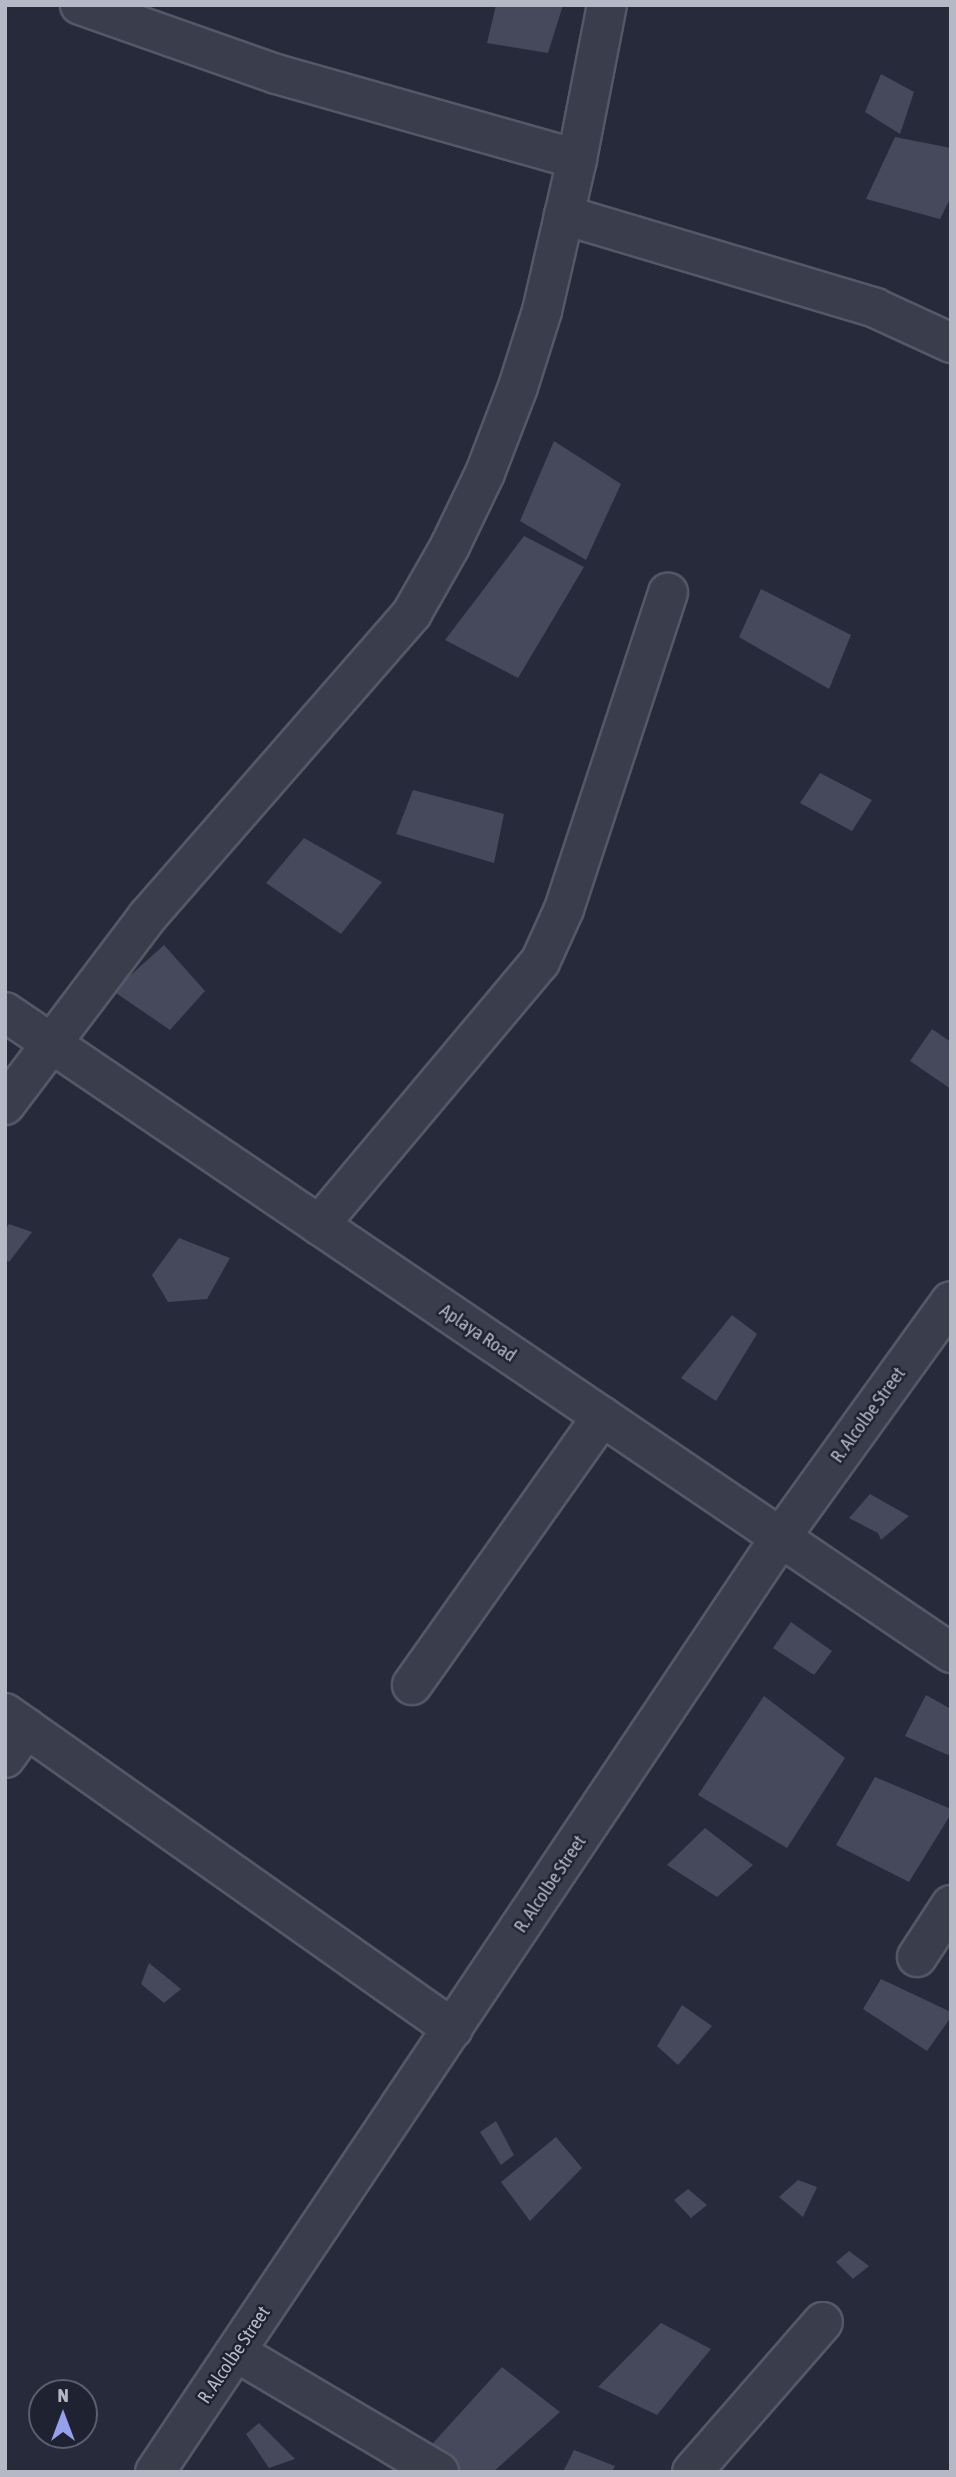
<!DOCTYPE html>
<style>
body{margin:0}
#map{position:relative;width:956px;height:2477px;overflow:hidden;background:#262a3b;font-family:"Asap Condensed",sans-serif}
div>[style]{position:absolute}
[style*='--x']{left:calc(var(--x)*1px);top:calc(var(--y)*1px);width:calc(var(--w)*1px);rotate:calc(var(--a)*1deg)}
.building>*{inset:0;background:#46495c}
.roads{filter:drop-shadow(2px 0 #555866) drop-shadow(-2px 0 #555866) drop-shadow(0 2px #555866) drop-shadow(0 -2px #555866)}
.minor>*{height:38px;margin:-19px;padding:0 19px;transform-origin:19px;border-radius:19px;background:#3a3d4b}
.tertiary>*{height:38px;margin:-19px;padding:0 19px;transform-origin:19px;border-radius:19px;background:#3a3d4b}
span{translate:-50% -50%;white-space:nowrap;text-align:center;line-height:1.15;-webkit-text-stroke:5px #1f2230;paint-order:stroke}
.street-label{font-size:19px;color:#b6b8c6}
.frame{position:absolute;inset:0;border:7px solid #b6b8c6;pointer-events:none}
.north{position:absolute;left:28px;top:2379px;width:70px;height:70px;box-sizing:border-box;background:#1f2230;border:2px solid #5b5e6c;border-radius:50%;rotate:0deg;font-size:19px;font-weight:700;line-height:28px;text-align:center;color:#b6b8c6}
.north::after{content:'';display:block;margin:auto;width:24px;height:32px;background:#95a1ec;clip-path:polygon(50% 0,100% 100%,50% 72%,0 100%)}
</style>
<div id="map">
<div class="building">
<i style="clip-path:polygon(496px 5px,563px 5px,548px 53px,487px 43px)"></i>
<i style="clip-path:polygon(881px 74px,914px 92px,900px 134px,865px 112px)"></i>
<i style="clip-path:polygon(895px 137px,951px 148px,951px 197px,940px 219px,866px 199px)"></i>
<i style="clip-path:polygon(554px 441px,621px 484px,586px 560px,520px 521px)"></i>
<i style="clip-path:polygon(524px 536px,584px 567px,518px 678px,445px 640px)"></i>
<i style="clip-path:polygon(761px 589px,851px 635px,829px 689px,739px 637px)"></i>
<i style="clip-path:polygon(820px 773px,872px 800px,852px 831px,800px 803px)"></i>
<i style="clip-path:polygon(413px 790px,504px 814px,494px 863px,396px 834px)"></i>
<i style="clip-path:polygon(304px 838px,382px 882px,341px 934px,266px 883px)"></i>
<i style="clip-path:polygon(164px 945px,205px 991px,170px 1030px,113px 991px)"></i>
<i style="clip-path:polygon(932px 1029px,951px 1042px,951px 1089px,910px 1061px)"></i>
<i style="clip-path:polygon(9px 1224px,32px 1232px,9px 1262px,5px 1259px,5px 1230px)"></i>
<i style="clip-path:polygon(179px 1238px,230px 1258px,207px 1299px,168px 1302px,152px 1275px)"></i>
<i style="clip-path:polygon(732px 1315px,757px 1334px,716px 1401px,681px 1378px)"></i>
<i style="clip-path:polygon(870px 1494px,909px 1516px,881px 1540px,878px 1533px,849px 1518px)"></i>
<i style="clip-path:polygon(791px 1622px,832px 1651px,814px 1675px,773px 1648px)"></i>
<i style="clip-path:polygon(926px 1695px,951px 1709px,951px 1751px,948px 1755px,905px 1736px)"></i>
<i style="clip-path:polygon(764px 1696px,845px 1758px,787px 1848px,698px 1795px)"></i>
<i style="clip-path:polygon(875px 1777px,951px 1809px,951px 1814px,909px 1882px,836px 1845px)"></i>
<i style="clip-path:polygon(705px 1828px,753px 1865px,717px 1897px,667px 1865px)"></i>
<i style="clip-path:polygon(149px 1963px,181px 1989px,164px 2003px,141px 1984px)"></i>
<i style="clip-path:polygon(881px 1979px,951px 2012px,951px 2017px,927px 2051px,863px 2009px)"></i>
<i style="clip-path:polygon(682px 2005px,712px 2026px,678px 2065px,657px 2046px)"></i>
<i style="clip-path:polygon(496px 2121px,514px 2155px,501px 2165px,480px 2132px)"></i>
<i style="clip-path:polygon(556px 2137px,582px 2168px,530px 2221px,501px 2182px)"></i>
<i style="clip-path:polygon(798px 2180px,817px 2187px,803px 2217px,779px 2197px)"></i>
<i style="clip-path:polygon(688px 2189px,707px 2205px,691px 2218px,674px 2200px)"></i>
<i style="clip-path:polygon(849px 2251px,869px 2266px,853px 2279px,836px 2262px)"></i>
<i style="clip-path:polygon(661px 2323px,711px 2349px,657px 2415px,598px 2387px)"></i>
<i style="clip-path:polygon(502px 2367px,560px 2412px,493px 2472px,464px 2472px,424px 2453px)"></i>
<i style="clip-path:polygon(259px 2423px,295px 2459px,269px 2468px,246px 2434px)"></i>
<i style="clip-path:polygon(574px 2450px,615px 2466px,612px 2472px,563px 2472px)"></i>
</div>
<div class="roads">
<div class="minor">
<i style="--x:80;--y:5;--w:208;--a:19.4"></i>
<i style="--x:276;--y:74;--w:313;--a:15.8"></i>
<i style="--x:564;--y:215;--w:325;--a:16.6"></i>
<i style="--x:875;--y:308;--w:84;--a:24.7"></i>
<i style="--x:5;--y:1105;--w:237;--a:-52.9"></i>
<i style="--x:148;--y:916;--w:402;--a:-48.9"></i>
<i style="--x:412;--y:613;--w:77;--a:-60.4"></i>
<i style="--x:450;--y:546;--w:81;--a:-64.4"></i>
<i style="--x:485;--y:473;--w:92;--a:-69"></i>
<i style="--x:518;--y:387;--w:80;--a:-72.5"></i>
<i style="--x:542;--y:311;--w:156;--a:-77"></i>
<i style="--x:577;--y:159;--w:157;--a:-79"></i>
<i style="--x:319;--y:1225;--w:344;--a:-50"></i>
<i style="--x:540;--y:962;--w:58;--a:-65.6"></i>
<i style="--x:564;--y:909;--w:333;--a:-71.8"></i>
<i style="--x:412;--y:1685;--w:329;--a:-54.7"></i>
<i style="--x:5;--y:1713;--w:548;--a:35.2"></i>
<i style="--x:5;--y:1758;--w:37;--a:-54"></i>
<i style="--x:917;--y:1957;--w:62;--a:-56.8"></i>
<i style="--x:236;--y:2352;--w:236;--a:30.6"></i>
<i style="--x:155;--y:2472;--w:1124;--a:-56.21"></i>
<i style="--x:780;--y:1538;--w:292;--a:-54.2"></i>
<i style="--x:692;--y:2472;--w:199;--a:-48.9"></i>
</div>
<div class="tertiary">
<i style="--x:5;--y:1012;--w:1143;--a:34.12"></i>
</div>
</div>
<div class="street-label">
<span style="left:478px;top:1333px;rotate:34deg">Aplaya Road</span>
<span style="left:868px;top:1415px;rotate:-54deg">R. Alcolbe Street</span>
<span style="left:550px;top:1884px;rotate:-56deg">R. Alcolbe Street</span>
<span style="left:234px;top:2355px;rotate:-56deg">R. Alcolbe Street</span>
</div>
<div class="frame"></div>
<div class="north">N</div>
</div>
